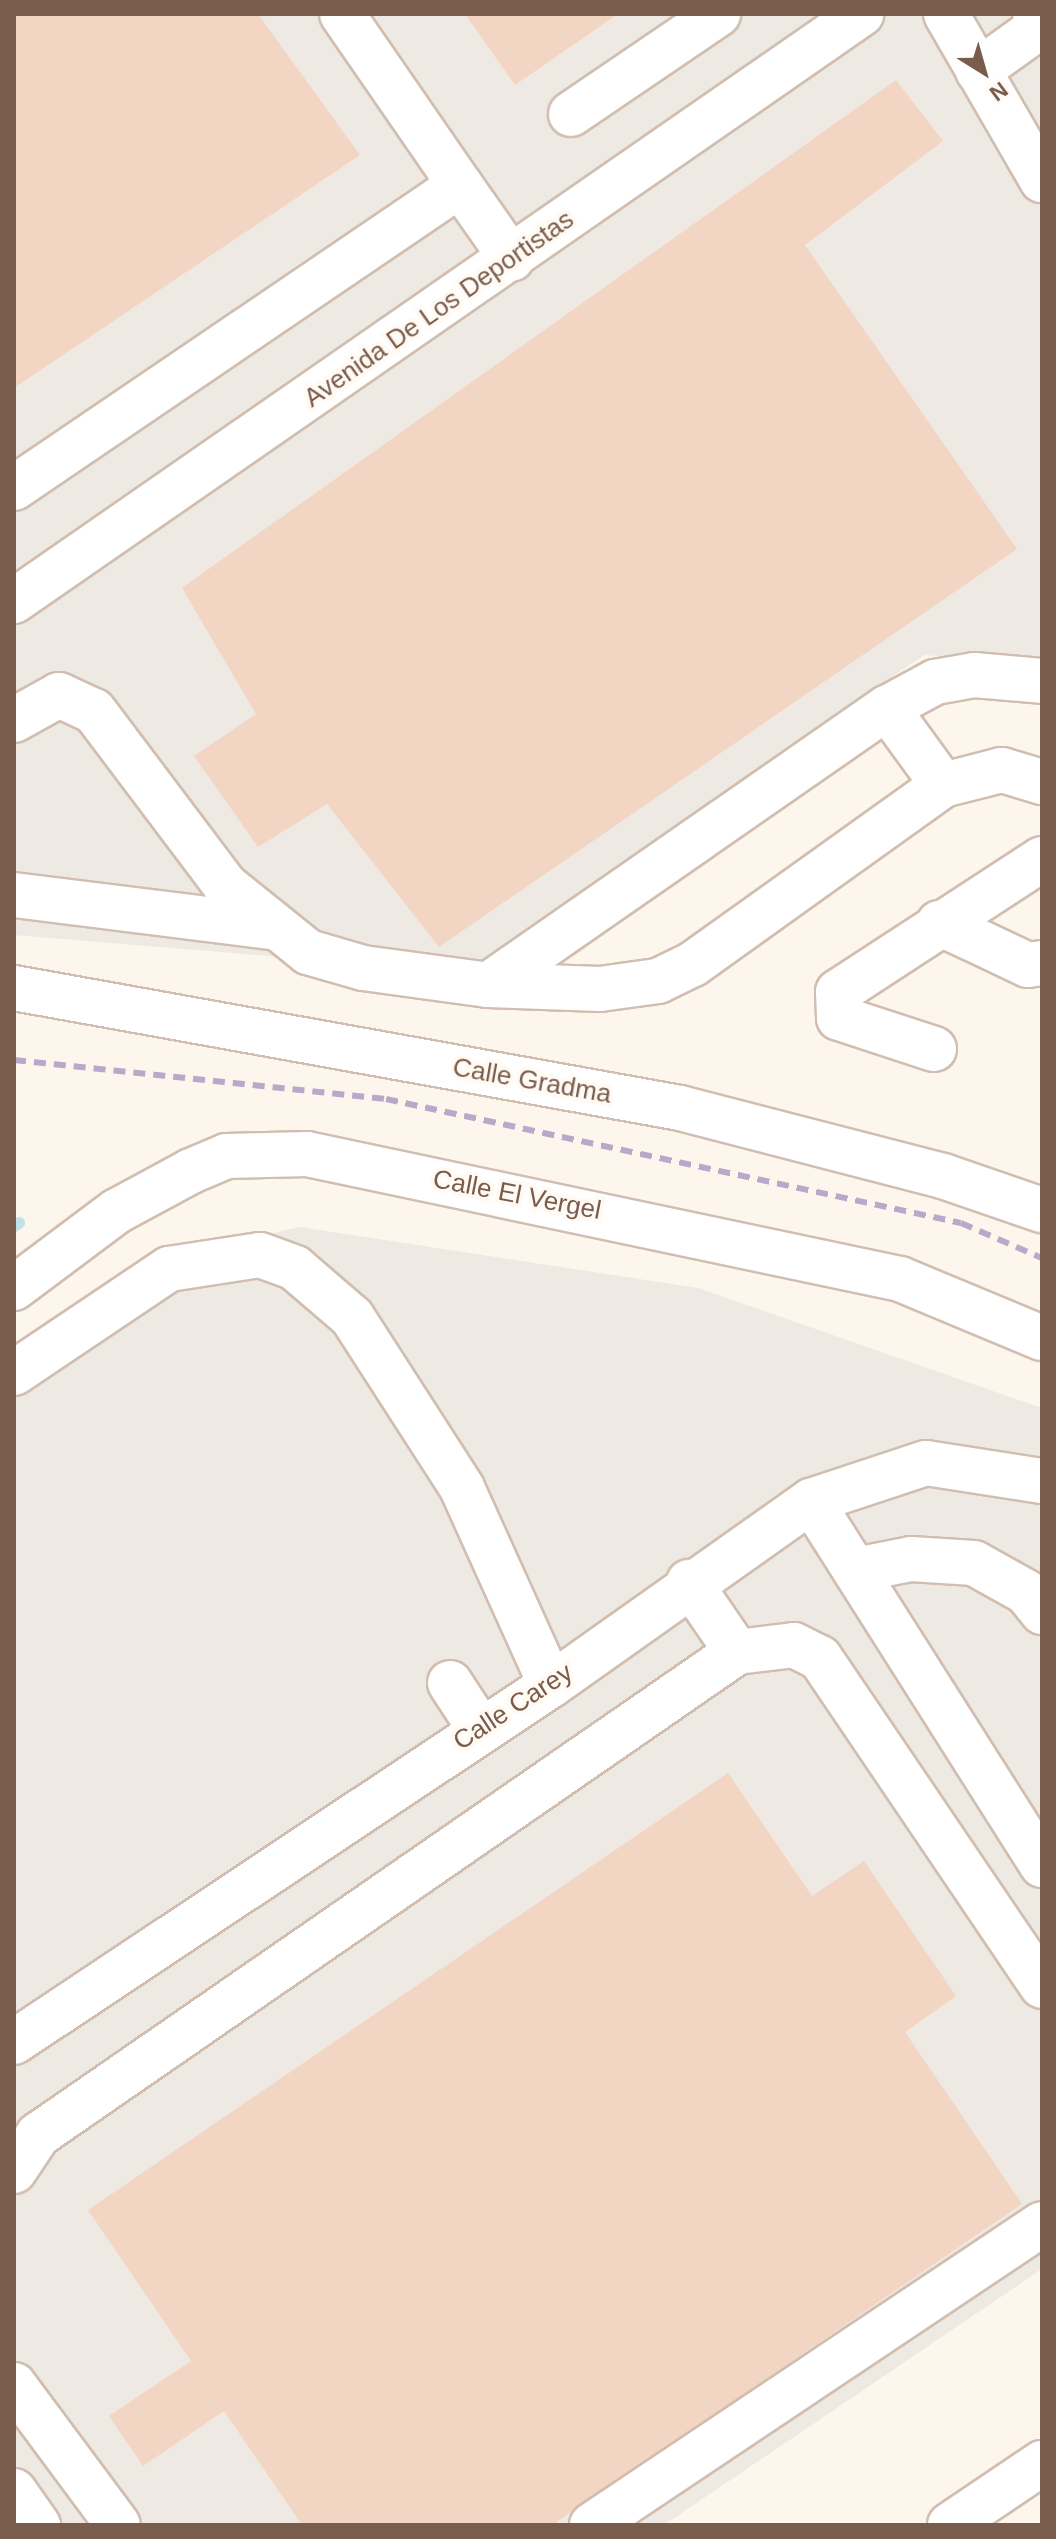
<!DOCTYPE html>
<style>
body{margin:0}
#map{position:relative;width:1056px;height:2539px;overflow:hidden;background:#fdf6ec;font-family:Helvetica,sans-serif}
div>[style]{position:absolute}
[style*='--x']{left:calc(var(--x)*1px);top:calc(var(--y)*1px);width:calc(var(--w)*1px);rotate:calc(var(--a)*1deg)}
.industrial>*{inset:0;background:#efe9e4}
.stream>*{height:12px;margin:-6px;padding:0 6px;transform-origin:6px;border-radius:6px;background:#bfe3e8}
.building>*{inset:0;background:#f3d5c3}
.roads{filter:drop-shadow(2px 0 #d1beb0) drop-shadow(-2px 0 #d1beb0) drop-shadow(0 2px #d1beb0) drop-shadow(0 -2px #d1beb0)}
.minor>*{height:44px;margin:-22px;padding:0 22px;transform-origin:22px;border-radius:22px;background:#fff}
.rail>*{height:6px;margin-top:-3px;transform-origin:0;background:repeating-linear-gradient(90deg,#b9a8c9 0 12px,transparent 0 20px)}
span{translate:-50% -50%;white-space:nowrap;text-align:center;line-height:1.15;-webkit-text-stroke:8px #fffaf3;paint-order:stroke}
.street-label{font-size:26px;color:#7a5c4d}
.frame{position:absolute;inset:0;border:16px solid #7a5c4d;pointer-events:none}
.north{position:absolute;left:944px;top:32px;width:80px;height:80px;-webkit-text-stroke:6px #fffaf3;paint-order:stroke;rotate:143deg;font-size:22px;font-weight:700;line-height:32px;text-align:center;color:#7a5c4d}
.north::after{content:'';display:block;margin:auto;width:28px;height:36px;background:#7a5c4d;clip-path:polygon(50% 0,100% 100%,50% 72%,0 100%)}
</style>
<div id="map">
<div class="industrial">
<i style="clip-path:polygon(14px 14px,1042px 14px,1042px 665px,924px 655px,463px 972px,14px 935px)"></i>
<i style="clip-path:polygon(300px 1227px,698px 1288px,1042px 1408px,1042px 2269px,664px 2525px,14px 2525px,14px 1350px,144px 1262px)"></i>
</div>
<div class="stream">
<i style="--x:14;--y:1226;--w:6;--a:-31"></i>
</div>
<div class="building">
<i style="clip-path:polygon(14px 14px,258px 14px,360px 155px,14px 388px)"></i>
<i style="clip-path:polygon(465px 14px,618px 14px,515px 85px)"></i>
<i style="clip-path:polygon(896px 80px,943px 141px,805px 245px,1017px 549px,439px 947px,327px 804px,258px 847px,194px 756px,256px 714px,182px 588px)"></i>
<i style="clip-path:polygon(728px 1773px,812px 1896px,864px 1861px,956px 1996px,905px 2032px,1022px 2204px,552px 2525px,302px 2525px,224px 2411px,143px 2466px,109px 2416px,191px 2361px,88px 2210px)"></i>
</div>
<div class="roads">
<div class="minor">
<i style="--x:342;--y:14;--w:208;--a:55.4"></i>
<i style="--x:946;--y:14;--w:192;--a:60"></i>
<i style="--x:978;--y:71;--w:79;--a:-35.7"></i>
<i style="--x:1042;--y:25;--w:13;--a:-122"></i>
<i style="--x:571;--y:114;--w:178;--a:-34.2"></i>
<i style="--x:14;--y:488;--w:539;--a:-34.19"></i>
<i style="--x:460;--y:185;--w:90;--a:54.9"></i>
<i style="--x:14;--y:601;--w:1031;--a:-34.72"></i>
<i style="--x:887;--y:708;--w:95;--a:54"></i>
<i style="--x:14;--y:720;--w:51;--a:-29.1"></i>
<i style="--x:59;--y:695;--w:38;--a:25"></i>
<i style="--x:94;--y:711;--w:218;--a:53"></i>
<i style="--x:225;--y:885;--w:107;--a:38.9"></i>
<i style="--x:308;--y:952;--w:57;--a:16.2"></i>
<i style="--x:363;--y:968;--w:126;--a:7.7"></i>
<i style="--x:488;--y:985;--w:112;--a:2"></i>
<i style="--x:600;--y:989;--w:59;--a:-7.9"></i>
<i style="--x:658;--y:981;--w:39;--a:-26"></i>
<i style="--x:693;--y:964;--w:307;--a:-35.6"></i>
<i style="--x:943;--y:785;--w:61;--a:-14.3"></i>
<i style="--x:1002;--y:770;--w:42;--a:16.7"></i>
<i style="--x:14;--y:895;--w:258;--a:7.1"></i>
<i style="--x:939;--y:923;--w:98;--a:25.3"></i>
<i style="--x:1028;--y:965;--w:14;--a:-8"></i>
<i style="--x:488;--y:985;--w:486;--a:-34.8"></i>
<i style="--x:887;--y:708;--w:55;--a:-28.4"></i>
<i style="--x:935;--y:682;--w:40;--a:-10"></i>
<i style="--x:974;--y:675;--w:68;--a:5"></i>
<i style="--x:14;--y:988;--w:677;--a:10.21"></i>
<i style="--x:680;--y:1108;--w:272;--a:14.5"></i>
<i style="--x:943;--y:1176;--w:105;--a:19"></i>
<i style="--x:934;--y:1049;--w:100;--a:-161.9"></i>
<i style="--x:839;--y:1018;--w:26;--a:-92"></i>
<i style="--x:838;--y:992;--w:244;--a:-33.1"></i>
<i style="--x:14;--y:1288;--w:129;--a:-36.8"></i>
<i style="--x:117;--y:1211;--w:84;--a:-28.4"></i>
<i style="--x:191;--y:1171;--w:38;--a:-23"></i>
<i style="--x:226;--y:1156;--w:81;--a:-1.4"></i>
<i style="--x:307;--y:1154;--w:606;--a:11.9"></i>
<i style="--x:900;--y:1279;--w:154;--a:22.6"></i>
<i style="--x:14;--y:1373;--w:187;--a:-33.9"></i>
<i style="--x:169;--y:1269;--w:92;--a:-8.7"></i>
<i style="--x:260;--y:1255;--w:37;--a:20"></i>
<i style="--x:295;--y:1268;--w:75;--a:40.7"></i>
<i style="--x:352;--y:1317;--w:203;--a:57.2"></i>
<i style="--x:462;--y:1488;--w:216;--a:65.7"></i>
<i style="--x:811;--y:1501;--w:431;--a:57.6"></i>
<i style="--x:855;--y:1570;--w:57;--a:-11.1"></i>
<i style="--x:911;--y:1559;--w:63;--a:3.6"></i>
<i style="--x:974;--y:1563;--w:60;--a:29.1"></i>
<i style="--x:1026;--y:1592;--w:26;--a:51"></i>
<i style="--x:737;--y:1652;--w:57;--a:-7"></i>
<i style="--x:794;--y:1645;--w:29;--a:27"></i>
<i style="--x:820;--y:1658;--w:396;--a:55.9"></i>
<i style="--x:450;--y:1683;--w:55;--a:56.9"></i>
<i style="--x:14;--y:2042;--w:645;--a:-33.62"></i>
<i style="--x:551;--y:1685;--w:319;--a:-35.3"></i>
<i style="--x:811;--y:1501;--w:121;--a:-18.3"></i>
<i style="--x:926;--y:1463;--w:117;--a:8.8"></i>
<i style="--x:14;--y:2171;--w:43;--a:-56.3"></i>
<i style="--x:38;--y:2135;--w:850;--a:-34.64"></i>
<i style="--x:737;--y:1652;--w:85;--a:-124.4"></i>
<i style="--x:14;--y:2385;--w:174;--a:53.4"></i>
<i style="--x:14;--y:2491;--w:42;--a:54.8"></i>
<i style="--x:592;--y:2525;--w:541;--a:-33.78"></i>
<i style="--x:950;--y:2525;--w:111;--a:-34"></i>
</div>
</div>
<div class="rail">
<i style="--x:14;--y:1060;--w:374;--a:6"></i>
<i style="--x:386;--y:1099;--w:588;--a:12.17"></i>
<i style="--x:961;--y:1223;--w:88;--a:23.4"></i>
</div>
<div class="street-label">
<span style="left:439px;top:309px;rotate:-35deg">Avenida De Los Deportistas</span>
<span style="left:532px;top:1081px;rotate:10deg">Calle Gradma</span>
<span style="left:517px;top:1195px;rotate:11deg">Calle El Vergel</span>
<span style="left:513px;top:1707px;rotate:-33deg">Calle Carey</span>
</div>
<div class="frame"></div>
<div class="north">N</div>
</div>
